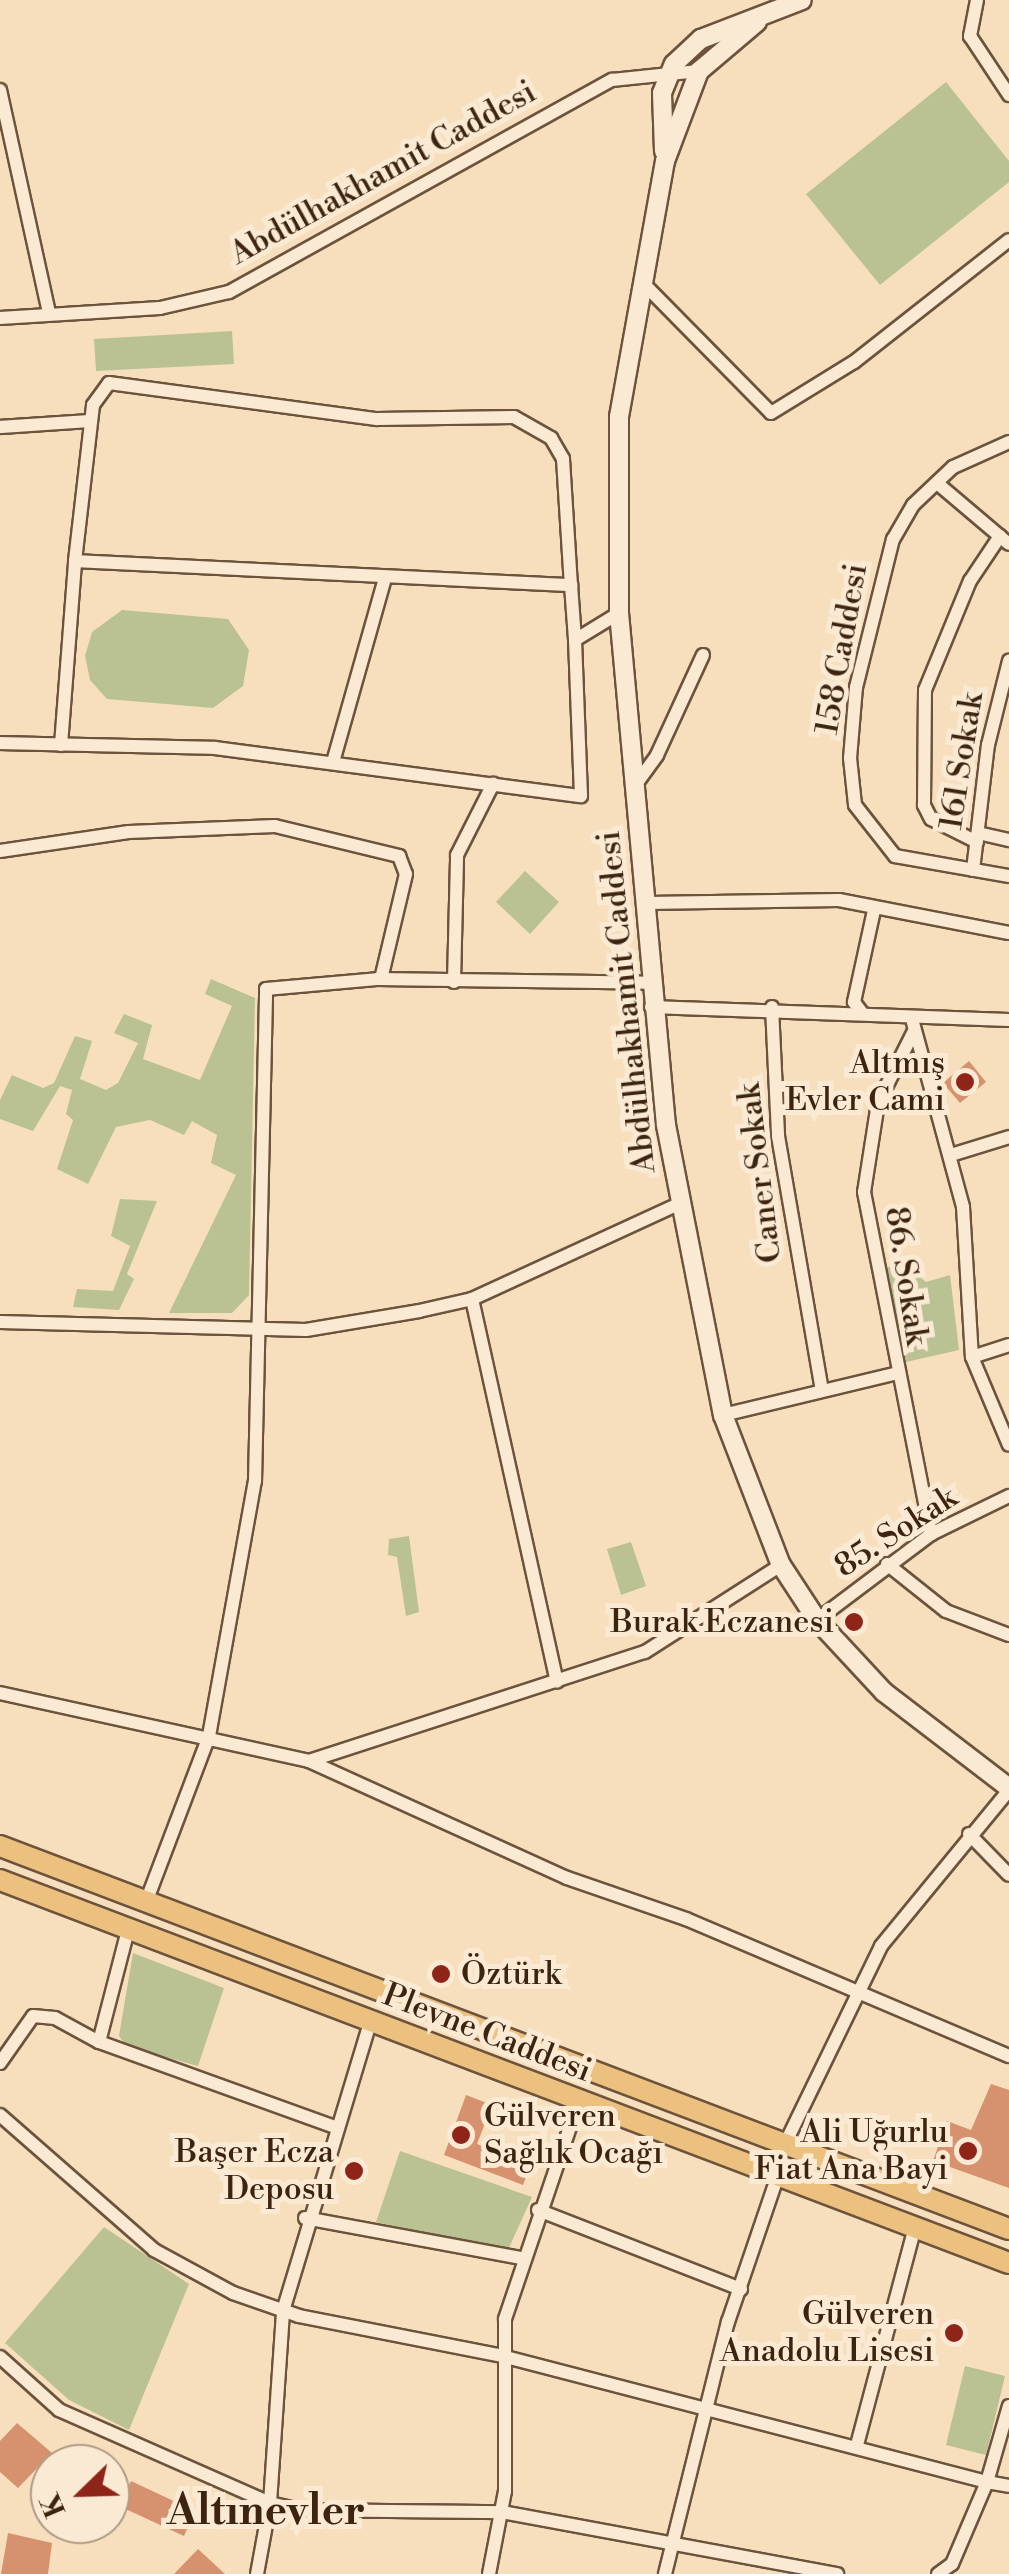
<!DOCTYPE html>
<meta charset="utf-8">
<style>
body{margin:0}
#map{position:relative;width:1009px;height:2574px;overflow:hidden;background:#f7dfbd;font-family:"Libre Bodoni",serif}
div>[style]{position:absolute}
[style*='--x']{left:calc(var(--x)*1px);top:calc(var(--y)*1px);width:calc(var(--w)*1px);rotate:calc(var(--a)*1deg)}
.green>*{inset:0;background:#bac293}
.building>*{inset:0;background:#d6916f}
.roads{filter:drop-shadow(2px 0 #6c533c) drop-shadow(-2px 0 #6c533c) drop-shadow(0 2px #6c533c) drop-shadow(0 -2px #6c533c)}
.minor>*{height:12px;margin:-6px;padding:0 6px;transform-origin:6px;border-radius:6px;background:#faead4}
.secondary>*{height:18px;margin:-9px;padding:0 9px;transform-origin:9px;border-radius:9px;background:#faead4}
.primary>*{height:20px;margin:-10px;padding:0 10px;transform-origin:10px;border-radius:10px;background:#ecc07e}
.dots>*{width:28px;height:28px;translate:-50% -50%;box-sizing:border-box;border:5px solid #faead4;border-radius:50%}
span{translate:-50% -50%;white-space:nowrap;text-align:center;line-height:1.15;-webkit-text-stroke:10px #faead4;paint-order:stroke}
.street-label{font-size:32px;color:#3d2411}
.poi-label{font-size:32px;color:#3d2411}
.right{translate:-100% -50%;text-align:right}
.left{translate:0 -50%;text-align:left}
.district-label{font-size:42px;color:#3d2411;font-weight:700}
.north{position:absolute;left:30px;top:2444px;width:100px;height:100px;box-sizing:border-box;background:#faead4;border:2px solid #ae9b86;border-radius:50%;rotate:247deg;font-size:28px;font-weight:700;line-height:40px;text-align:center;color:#3d2411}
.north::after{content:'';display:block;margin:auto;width:35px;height:45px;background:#8f2418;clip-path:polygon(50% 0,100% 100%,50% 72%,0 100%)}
</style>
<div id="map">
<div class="green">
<i style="clip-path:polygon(946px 82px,1009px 161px,1009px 182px,880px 285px,806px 194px)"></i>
<i style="clip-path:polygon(232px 331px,234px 364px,96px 371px,94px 339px)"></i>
<i style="clip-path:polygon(122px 610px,228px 619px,249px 650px,243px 686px,213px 708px,107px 699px,90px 680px,85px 656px,92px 632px)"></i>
<i style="clip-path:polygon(525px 871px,559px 902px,530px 934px,496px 902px)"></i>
<i style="clip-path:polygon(211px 979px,255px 998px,249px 1295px,232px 1313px,169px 1313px,236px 1175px,211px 1163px,217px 1135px,192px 1121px,184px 1135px,150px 1120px,116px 1127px,88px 1184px,57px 1169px,73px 1120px,66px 1114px,72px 1090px,60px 1086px,33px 1131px,0 1119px,0 1100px,12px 1075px,43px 1088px,54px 1083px,75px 1036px,92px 1041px,80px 1079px,106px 1090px,118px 1083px,138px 1043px,114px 1033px,124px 1014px,152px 1025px,143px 1059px,200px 1080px,232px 1006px,205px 994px)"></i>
<i style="clip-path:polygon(120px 1199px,157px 1201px,127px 1274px,134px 1279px,119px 1310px,73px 1307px,77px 1289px,113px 1291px,130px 1246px,111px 1236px)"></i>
<i style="clip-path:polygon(887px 1267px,907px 1267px,926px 1282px,950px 1275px,959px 1350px,906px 1362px)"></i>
<i style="clip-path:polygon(409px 1536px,419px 1612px,406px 1616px,397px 1557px,388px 1555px,389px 1539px)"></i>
<i style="clip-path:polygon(631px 1542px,646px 1586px,621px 1595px,607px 1549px)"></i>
<i style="clip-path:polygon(133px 1953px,224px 1988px,198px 2066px,126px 2046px,119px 2036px)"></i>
<i style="clip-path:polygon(400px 2151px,532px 2197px,508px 2250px,376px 2222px)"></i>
<i style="clip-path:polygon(104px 2227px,189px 2284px,129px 2430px,69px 2400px,5px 2343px)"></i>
<i style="clip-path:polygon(965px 2366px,1005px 2376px,986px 2455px,946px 2445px)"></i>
</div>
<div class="building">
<i style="clip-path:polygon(969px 1061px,986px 1082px,960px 1103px,943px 1083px)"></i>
<i style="clip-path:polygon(991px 2084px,1009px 2090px,1009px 2188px,933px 2161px,947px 2121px,971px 2130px)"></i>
<i style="clip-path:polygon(466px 2095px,492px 2105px,477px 2144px,531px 2164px,523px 2185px,444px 2155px)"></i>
<i style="clip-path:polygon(17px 2423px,52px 2453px,18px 2488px,0 2472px,0 2441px)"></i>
<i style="clip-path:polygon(131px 2481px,195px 2511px,184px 2536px,119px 2506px)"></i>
<i style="clip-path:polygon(8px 2533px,52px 2543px,48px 2574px,1px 2574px)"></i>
<i style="clip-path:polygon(198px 2549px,225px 2574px,174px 2574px)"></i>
</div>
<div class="roads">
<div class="minor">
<i style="--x:977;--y:0;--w:37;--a:101"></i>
<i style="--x:970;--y:36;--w:71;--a:56.5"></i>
<i style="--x:0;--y:90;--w:228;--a:77.6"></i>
<i style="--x:641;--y:281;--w:185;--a:45.4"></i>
<i style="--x:771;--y:413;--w:97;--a:-31.6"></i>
<i style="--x:854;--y:362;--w:197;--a:-38.2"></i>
<i style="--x:0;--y:318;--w:160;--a:-3.6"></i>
<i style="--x:160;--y:308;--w:71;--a:-13.1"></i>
<i style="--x:229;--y:292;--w:438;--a:-29"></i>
<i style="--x:612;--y:80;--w:87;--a:-5.9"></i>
<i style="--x:0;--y:427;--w:91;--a:-3.8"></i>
<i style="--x:1009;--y:442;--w:61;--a:155.9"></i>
<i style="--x:953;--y:467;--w:55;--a:136.5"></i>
<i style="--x:913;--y:505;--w:39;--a:120"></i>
<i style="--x:893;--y:539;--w:153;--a:104"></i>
<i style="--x:856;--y:687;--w:71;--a:94.8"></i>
<i style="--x:850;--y:758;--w:47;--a:83.9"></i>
<i style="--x:855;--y:805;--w:65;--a:51.9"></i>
<i style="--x:895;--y:856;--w:116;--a:10"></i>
<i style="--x:937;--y:483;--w:94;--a:40.3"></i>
<i style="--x:75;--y:561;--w:157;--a:-83.4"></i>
<i style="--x:93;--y:405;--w:27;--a:-54"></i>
<i style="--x:109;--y:383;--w:270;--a:7.7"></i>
<i style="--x:377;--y:419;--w:137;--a:-0.8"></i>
<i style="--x:514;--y:417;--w:43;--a:29.6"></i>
<i style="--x:551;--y:438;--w:24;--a:60"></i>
<i style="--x:563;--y:459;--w:126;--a:86.4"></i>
<i style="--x:0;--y:743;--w:215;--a:1.3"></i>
<i style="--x:215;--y:748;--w:369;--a:7.5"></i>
<i style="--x:581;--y:796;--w:156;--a:-92.2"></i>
<i style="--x:575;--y:640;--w:52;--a:-31.5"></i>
<i style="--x:61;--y:745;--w:185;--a:-85.6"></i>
<i style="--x:75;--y:561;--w:497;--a:2.8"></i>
<i style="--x:571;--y:585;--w:55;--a:85.8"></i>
<i style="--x:333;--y:762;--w:191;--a:-74.2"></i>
<i style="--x:634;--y:787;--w:39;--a:-54"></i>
<i style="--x:657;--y:755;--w:110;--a:-65.3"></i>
<i style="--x:978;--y:833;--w:32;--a:13"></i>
<i style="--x:977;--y:842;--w:51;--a:-153.4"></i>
<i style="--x:931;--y:819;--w:16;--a:-117"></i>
<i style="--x:924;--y:805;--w:115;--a:-89.5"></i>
<i style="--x:925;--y:690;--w:118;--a:-67.6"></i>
<i style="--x:970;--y:581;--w:54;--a:-56.3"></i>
<i style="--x:0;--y:851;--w:130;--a:-8.4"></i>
<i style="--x:129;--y:832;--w:146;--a:-2.4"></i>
<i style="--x:275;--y:826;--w:128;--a:13.6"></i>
<i style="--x:399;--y:856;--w:19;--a:69"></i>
<i style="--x:406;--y:874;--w:108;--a:103.4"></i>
<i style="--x:973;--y:870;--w:126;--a:-83.2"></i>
<i style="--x:988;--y:745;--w:87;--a:-76"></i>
<i style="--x:647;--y:903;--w:192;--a:-0.9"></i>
<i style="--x:839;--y:900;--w:173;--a:11"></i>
<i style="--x:454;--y:982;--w:127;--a:-88.6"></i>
<i style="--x:457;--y:855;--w:80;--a:-63.1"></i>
<i style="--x:651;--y:1007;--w:358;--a:2.1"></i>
<i style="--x:772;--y:1007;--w:129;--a:87.3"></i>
<i style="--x:778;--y:1136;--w:258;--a:80.2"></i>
<i style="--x:863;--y:1014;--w:15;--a:-127"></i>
<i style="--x:854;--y:1002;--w:94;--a:-77.7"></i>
<i style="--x:912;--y:1019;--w:195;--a:74.8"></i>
<i style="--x:963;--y:1207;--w:150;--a:86.6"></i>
<i style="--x:972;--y:1357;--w:95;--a:67.2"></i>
<i style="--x:914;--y:1031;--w:80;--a:116.6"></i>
<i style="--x:878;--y:1103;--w:90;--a:98.9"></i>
<i style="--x:864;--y:1192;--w:349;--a:78.9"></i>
<i style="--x:951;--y:1155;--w:61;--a:-17.2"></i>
<i style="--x:472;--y:1299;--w:392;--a:77.5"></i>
<i style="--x:0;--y:1322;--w:306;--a:1.5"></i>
<i style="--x:306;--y:1330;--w:115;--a:-9.5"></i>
<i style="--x:419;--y:1311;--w:54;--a:-12.8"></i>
<i style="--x:472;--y:1299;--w:230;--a:-24.7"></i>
<i style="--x:972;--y:1357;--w:39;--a:-18"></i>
<i style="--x:723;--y:1415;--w:176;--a:-13.5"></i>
<i style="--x:887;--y:1564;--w:75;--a:38.5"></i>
<i style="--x:946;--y:1611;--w:67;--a:20.9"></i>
<i style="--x:817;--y:1620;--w:143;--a:-37"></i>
<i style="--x:931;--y:1534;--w:87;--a:-26"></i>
<i style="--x:0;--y:1693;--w:316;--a:12.4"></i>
<i style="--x:309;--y:1761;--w:283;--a:24.4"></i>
<i style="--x:567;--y:1878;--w:126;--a:19"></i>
<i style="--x:686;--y:1919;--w:351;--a:23"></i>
<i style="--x:309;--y:1761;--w:353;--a:-18"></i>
<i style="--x:645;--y:1652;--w:161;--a:-32.6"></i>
<i style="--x:969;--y:1834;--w:57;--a:45.7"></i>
<i style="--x:146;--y:1902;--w:178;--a:-69.2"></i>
<i style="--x:209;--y:1736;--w:259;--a:-79.8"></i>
<i style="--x:255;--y:1481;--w:492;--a:-88.7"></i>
<i style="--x:266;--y:989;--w:111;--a:-5.1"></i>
<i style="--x:377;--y:979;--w:276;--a:0.8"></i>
<i style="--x:99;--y:2042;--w:116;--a:-75.5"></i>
<i style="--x:0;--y:2063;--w:57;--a:-54.9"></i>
<i style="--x:33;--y:2016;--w:22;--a:5"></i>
<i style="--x:55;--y:2018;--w:50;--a:28.6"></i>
<i style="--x:99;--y:2042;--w:251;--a:19.8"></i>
<i style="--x:0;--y:2115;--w:205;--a:41.2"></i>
<i style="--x:154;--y:2250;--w:90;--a:28.6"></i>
<i style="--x:233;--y:2293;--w:70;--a:19.2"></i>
<i style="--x:299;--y:2316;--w:207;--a:11.1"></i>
<i style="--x:502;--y:2356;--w:501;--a:14.56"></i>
<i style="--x:987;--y:2482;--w:79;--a:-73.9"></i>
<i style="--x:785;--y:2144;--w:220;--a:-64.1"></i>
<i style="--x:881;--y:1946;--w:202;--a:-50.6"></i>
<i style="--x:538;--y:2210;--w:218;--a:21.3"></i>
<i style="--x:305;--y:2218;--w:219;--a:10.5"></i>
<i style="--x:0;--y:2357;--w:79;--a:41.9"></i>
<i style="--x:59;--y:2410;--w:231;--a:23.8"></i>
<i style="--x:270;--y:2503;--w:31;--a:13"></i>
<i style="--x:300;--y:2510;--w:202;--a:0.6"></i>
<i style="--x:502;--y:2512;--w:341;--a:10.5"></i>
<i style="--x:857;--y:2445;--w:226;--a:-75.1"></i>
<i style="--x:257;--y:2574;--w:72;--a:-79.6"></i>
<i style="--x:270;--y:2503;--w:192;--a:-86.1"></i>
<i style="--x:283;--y:2311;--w:304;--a:-73.2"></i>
<i style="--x:489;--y:2574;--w:85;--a:-79.1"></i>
<i style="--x:505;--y:2491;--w:172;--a:-90"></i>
<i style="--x:505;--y:2319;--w:231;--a:-71.3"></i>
<i style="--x:665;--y:2574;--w:260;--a:-76"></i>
<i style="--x:728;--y:2322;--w:155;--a:-71.2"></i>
<i style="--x:938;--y:2574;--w:17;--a:-36"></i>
<i style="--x:952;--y:2564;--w:89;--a:-66.9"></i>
<i style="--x:987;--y:2482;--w:22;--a:10"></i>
</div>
<div class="secondary">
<i style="--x:757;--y:22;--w:76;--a:139.8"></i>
<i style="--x:699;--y:71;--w:96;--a:110.7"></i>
<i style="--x:665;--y:161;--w:260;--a:100.2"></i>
<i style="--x:619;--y:417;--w:196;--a:90"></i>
<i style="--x:619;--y:613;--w:514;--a:84.76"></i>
<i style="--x:666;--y:1125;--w:296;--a:78.9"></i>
<i style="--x:723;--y:1415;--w:161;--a:68.9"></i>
<i style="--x:781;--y:1565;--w:66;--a:56.8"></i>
<i style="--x:817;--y:1620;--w:98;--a:47.1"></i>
<i style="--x:884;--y:1692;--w:158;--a:37.5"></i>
<i style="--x:664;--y:151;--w:58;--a:-92"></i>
<i style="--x:662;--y:93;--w:31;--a:-68"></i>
<i style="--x:674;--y:64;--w:37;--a:-43"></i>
<i style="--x:701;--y:39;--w:108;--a:-21.1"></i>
</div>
<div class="primary">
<i style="--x:0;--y:1846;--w:1079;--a:20.79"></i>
<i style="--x:0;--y:1880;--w:1079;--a:20.79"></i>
</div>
</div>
<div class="dots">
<i style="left:965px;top:1082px;background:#8f2418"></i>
<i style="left:854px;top:1622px;background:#8f2418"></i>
<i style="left:441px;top:1974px;background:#8f2418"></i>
<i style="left:461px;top:2135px;background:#8f2418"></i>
<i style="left:968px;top:2151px;background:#8f2418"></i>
<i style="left:354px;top:2171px;background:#8f2418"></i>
<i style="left:954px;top:2333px;background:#8f2418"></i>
</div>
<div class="street-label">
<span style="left:383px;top:173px;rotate:-29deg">Abdülhakhamit Caddesi</span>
<span style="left:842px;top:649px;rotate:-80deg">158 Caddesi</span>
<span style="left:962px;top:761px;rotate:-81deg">161 Sokak</span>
<span style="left:627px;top:1002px;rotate:-96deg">Abdülhakhamit Caddesi</span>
<span style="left:760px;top:1173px;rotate:-97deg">Caner Sokak</span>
<span style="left:906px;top:1276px;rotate:81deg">86. Sokak</span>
<span style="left:896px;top:1532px;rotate:-33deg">85. Sokak</span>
<span style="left:487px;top:2033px;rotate:21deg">Plevne Caddesi</span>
</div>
<div class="poi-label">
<span class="right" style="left:945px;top:1082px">Altmış<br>Evler Cami</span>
<span class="right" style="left:834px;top:1622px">Burak Eczanesi</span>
<span class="left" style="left:461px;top:1974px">Öztürk</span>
<span class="left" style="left:484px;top:2135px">Gülveren<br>Sağlık Ocağı</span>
<span class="right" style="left:948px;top:2151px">Ali Uğurlu<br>Fiat Ana Bayi</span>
<span class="right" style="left:334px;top:2171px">Başer Ecza<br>Deposu</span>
<span class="right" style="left:934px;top:2333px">Gülveren<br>Anadolu Lisesi</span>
</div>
<div class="district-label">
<span style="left:266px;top:2512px">Altınevler</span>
</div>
<div class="north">K</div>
</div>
